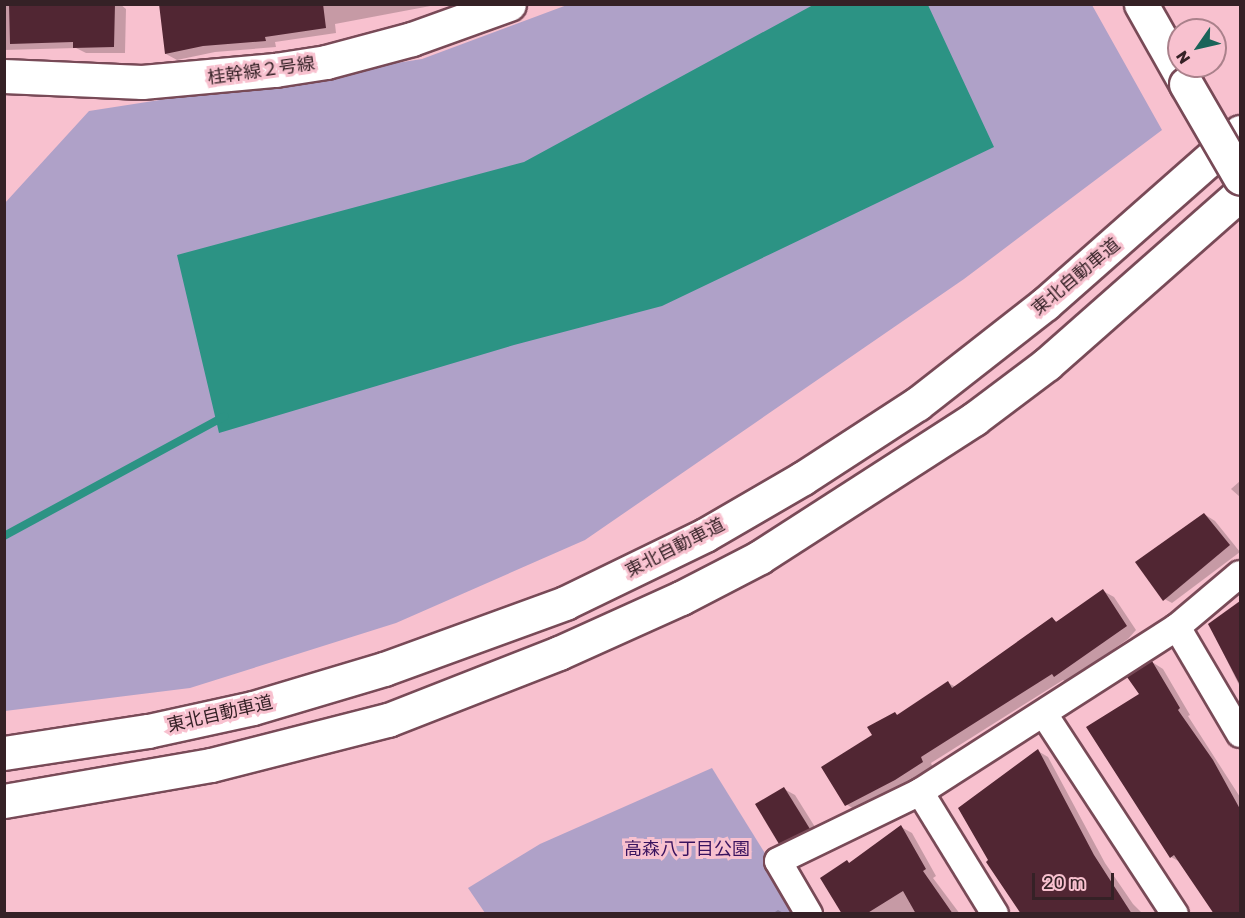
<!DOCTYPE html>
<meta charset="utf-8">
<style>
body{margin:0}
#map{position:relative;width:1245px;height:918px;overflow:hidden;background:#f8c1cf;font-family:Rubik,"Noto Sans JP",sans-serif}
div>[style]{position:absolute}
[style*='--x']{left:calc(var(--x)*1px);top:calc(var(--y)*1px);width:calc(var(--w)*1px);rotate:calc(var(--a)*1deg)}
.green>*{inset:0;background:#afa1c8}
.water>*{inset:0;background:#2c9384}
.shadow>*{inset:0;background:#0003}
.stream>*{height:8px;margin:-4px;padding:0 4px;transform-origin:4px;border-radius:4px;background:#2c9384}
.building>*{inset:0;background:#512633}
.roads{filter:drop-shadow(2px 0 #784a57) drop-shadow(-2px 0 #784a57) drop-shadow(0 2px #784a57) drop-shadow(0 -2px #784a57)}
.minor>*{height:26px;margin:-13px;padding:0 13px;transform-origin:13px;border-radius:13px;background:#fff}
.tertiary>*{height:33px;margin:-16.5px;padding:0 16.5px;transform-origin:16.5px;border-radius:16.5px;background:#fff}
.motorway>*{height:33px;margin:-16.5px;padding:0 16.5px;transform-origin:16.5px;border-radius:16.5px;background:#fff}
.bridges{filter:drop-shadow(2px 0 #784a57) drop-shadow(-2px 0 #784a57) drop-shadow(0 2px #784a57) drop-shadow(0 -2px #784a57)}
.tertiary-bridge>*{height:33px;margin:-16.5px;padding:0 16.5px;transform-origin:16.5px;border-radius:16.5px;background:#fff}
span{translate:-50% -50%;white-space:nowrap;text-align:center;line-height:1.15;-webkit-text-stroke:6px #f8c1cf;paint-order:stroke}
.street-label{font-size:18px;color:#352126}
.park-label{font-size:18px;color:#38125e}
.frame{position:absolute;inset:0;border:6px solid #352126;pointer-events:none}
.north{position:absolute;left:1167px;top:18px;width:60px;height:60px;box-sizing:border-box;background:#f8c1cf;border:2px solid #aa818b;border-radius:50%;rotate:236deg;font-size:16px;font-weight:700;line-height:24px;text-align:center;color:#352126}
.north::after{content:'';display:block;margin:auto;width:21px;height:27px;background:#1a6459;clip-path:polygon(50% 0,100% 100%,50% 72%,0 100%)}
.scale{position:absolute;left:1032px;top:873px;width:82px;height:27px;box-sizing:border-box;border:3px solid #352126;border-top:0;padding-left:8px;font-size:18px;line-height:21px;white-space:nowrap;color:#352126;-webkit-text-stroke:4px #f8c1cf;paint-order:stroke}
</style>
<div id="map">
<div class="green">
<i style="clip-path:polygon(567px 5px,1092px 5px,1162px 130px,964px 279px,585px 540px,396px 623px,190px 688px,5px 711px,4px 204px,89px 111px,422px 59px)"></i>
<i style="clip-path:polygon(712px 768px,802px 913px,485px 913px,468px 888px,540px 844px)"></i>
</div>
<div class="water">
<i style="clip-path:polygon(813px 5px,928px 5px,994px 147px,662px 306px,514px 345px,219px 433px,177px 255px,524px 162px)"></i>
</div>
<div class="shadow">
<i style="clip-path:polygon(4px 4px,120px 4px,126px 9px,125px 53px,86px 53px,76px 48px,4px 50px)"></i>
<i style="clip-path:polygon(161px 4px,441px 4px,335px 24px,336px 33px,275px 42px,276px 47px,215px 52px,177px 60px,166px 54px)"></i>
<i style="clip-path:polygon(1240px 481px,1240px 497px,1231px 489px)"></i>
<i style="clip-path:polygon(1204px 514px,1215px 521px,1240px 552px,1172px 603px,1161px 597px)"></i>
<i style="clip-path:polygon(1103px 591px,1114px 597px,1136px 630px,1128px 639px,1066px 682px,1063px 680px,931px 763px,933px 768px,857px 811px,846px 804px,874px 736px,895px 714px,899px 716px,948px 683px,956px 687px,1052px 619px,1058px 622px)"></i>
<i style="clip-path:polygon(1240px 603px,1240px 687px,1209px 624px)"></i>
<i style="clip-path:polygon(1152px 662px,1163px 669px,1190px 715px,1188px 716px,1240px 797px,1240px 914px,1216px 914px,1182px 863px,1171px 857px,1141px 694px)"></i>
<i style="clip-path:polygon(1038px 751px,1048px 757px,1105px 863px,1133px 904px,1143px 914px,1021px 914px)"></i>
<i style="clip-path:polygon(784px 789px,795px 795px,820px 835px,792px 849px,781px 843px)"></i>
<i style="clip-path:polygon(901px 827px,912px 833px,936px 876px,933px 878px,960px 914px,844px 914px,847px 861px,850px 864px)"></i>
<i style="clip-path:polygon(778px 910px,785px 914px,772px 914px)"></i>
</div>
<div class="stream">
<i style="--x:4;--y:536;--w:251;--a:-28.5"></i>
</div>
<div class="building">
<i style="clip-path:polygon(9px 4px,115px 4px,114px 47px,73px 48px,73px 42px,10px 44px)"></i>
<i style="clip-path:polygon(159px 4px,323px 4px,326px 28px,265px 37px,266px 41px,203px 46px,165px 54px)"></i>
<i style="clip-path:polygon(1204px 513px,1230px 545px,1163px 601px,1135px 562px)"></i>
<i style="clip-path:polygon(1103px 589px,1127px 626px,1054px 677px,1052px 674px,921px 757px,923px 762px,895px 780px,845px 806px,821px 767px,872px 735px,867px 727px,895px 712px,897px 715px,948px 681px,952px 688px,1052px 617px,1056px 622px)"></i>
<i style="clip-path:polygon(1240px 601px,1240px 685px,1208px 624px)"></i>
<i style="clip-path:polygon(1152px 661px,1180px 708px,1178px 710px,1213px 760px,1240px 809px,1240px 914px,1214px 914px,1174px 855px,1170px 858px,1086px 727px,1139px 694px,1127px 677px)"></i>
<i style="clip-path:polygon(1038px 749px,1094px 855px,1132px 914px,1021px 914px,986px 862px,988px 860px,958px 808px)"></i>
<i style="clip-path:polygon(784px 787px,810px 829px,779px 844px,755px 804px)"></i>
<i style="clip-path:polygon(901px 825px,926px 869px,923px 871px,953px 914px,916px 914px,903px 891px,866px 914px,842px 914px,820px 878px,847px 860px,849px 863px)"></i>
</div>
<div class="roads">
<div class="minor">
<i style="--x:1177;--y:627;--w:124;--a:59.5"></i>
<i style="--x:1044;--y:714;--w:239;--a:56.8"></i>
<i style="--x:920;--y:792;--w:143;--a:58.4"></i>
<i style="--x:809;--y:914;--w:61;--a:-120.3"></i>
<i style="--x:778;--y:861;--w:158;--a:-25.9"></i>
<i style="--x:920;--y:792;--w:305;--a:-32.7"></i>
<i style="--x:1177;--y:627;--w:82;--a:-40.1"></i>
</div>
<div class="tertiary">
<i style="--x:1141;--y:4;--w:92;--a:60.6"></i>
<i style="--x:4;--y:76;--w:138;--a:2.5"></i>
<i style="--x:142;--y:82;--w:134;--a:-5.2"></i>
<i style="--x:275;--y:70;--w:52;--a:-8.9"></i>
<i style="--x:326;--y:62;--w:89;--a:-15"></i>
<i style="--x:412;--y:39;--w:103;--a:-19.8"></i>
</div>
<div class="motorway">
<i style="--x:4;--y:753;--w:146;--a:-8.7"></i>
<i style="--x:148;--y:731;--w:107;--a:-12.4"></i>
<i style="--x:253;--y:708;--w:137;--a:-16.6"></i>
<i style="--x:384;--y:669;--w:193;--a:-20"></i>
<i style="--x:565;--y:603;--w:156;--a:-25.9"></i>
<i style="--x:705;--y:535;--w:113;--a:-30.2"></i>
<i style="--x:803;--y:478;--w:136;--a:-33"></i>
<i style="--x:917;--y:404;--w:162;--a:-38"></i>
<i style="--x:1045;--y:304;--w:260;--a:-41.4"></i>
<i style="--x:4;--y:801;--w:210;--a:-9.9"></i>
<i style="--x:211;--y:765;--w:183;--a:-14.3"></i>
<i style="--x:388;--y:720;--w:184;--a:-21.4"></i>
<i style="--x:559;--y:653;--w:134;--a:-24.3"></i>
<i style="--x:681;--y:598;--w:89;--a:-27.4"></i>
<i style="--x:760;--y:557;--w:255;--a:-32.8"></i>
<i style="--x:974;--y:419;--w:91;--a:-37"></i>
<i style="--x:1047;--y:364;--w:257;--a:-41.4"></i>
</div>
</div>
<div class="bridges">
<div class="tertiary-bridge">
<i style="--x:1186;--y:84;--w:108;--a:59.9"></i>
</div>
</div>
<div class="street-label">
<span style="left:261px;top:71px;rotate:-8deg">桂幹線２号線</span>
<span style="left:1076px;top:277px;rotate:-40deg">東北自動車道</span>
<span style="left:675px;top:548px;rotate:-27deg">東北自動車道</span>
<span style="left:220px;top:714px;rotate:-13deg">東北自動車道</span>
</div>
<div class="park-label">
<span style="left:687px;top:849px">高森八丁目公園</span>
</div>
<div class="frame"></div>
<div class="north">N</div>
<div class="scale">20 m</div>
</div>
